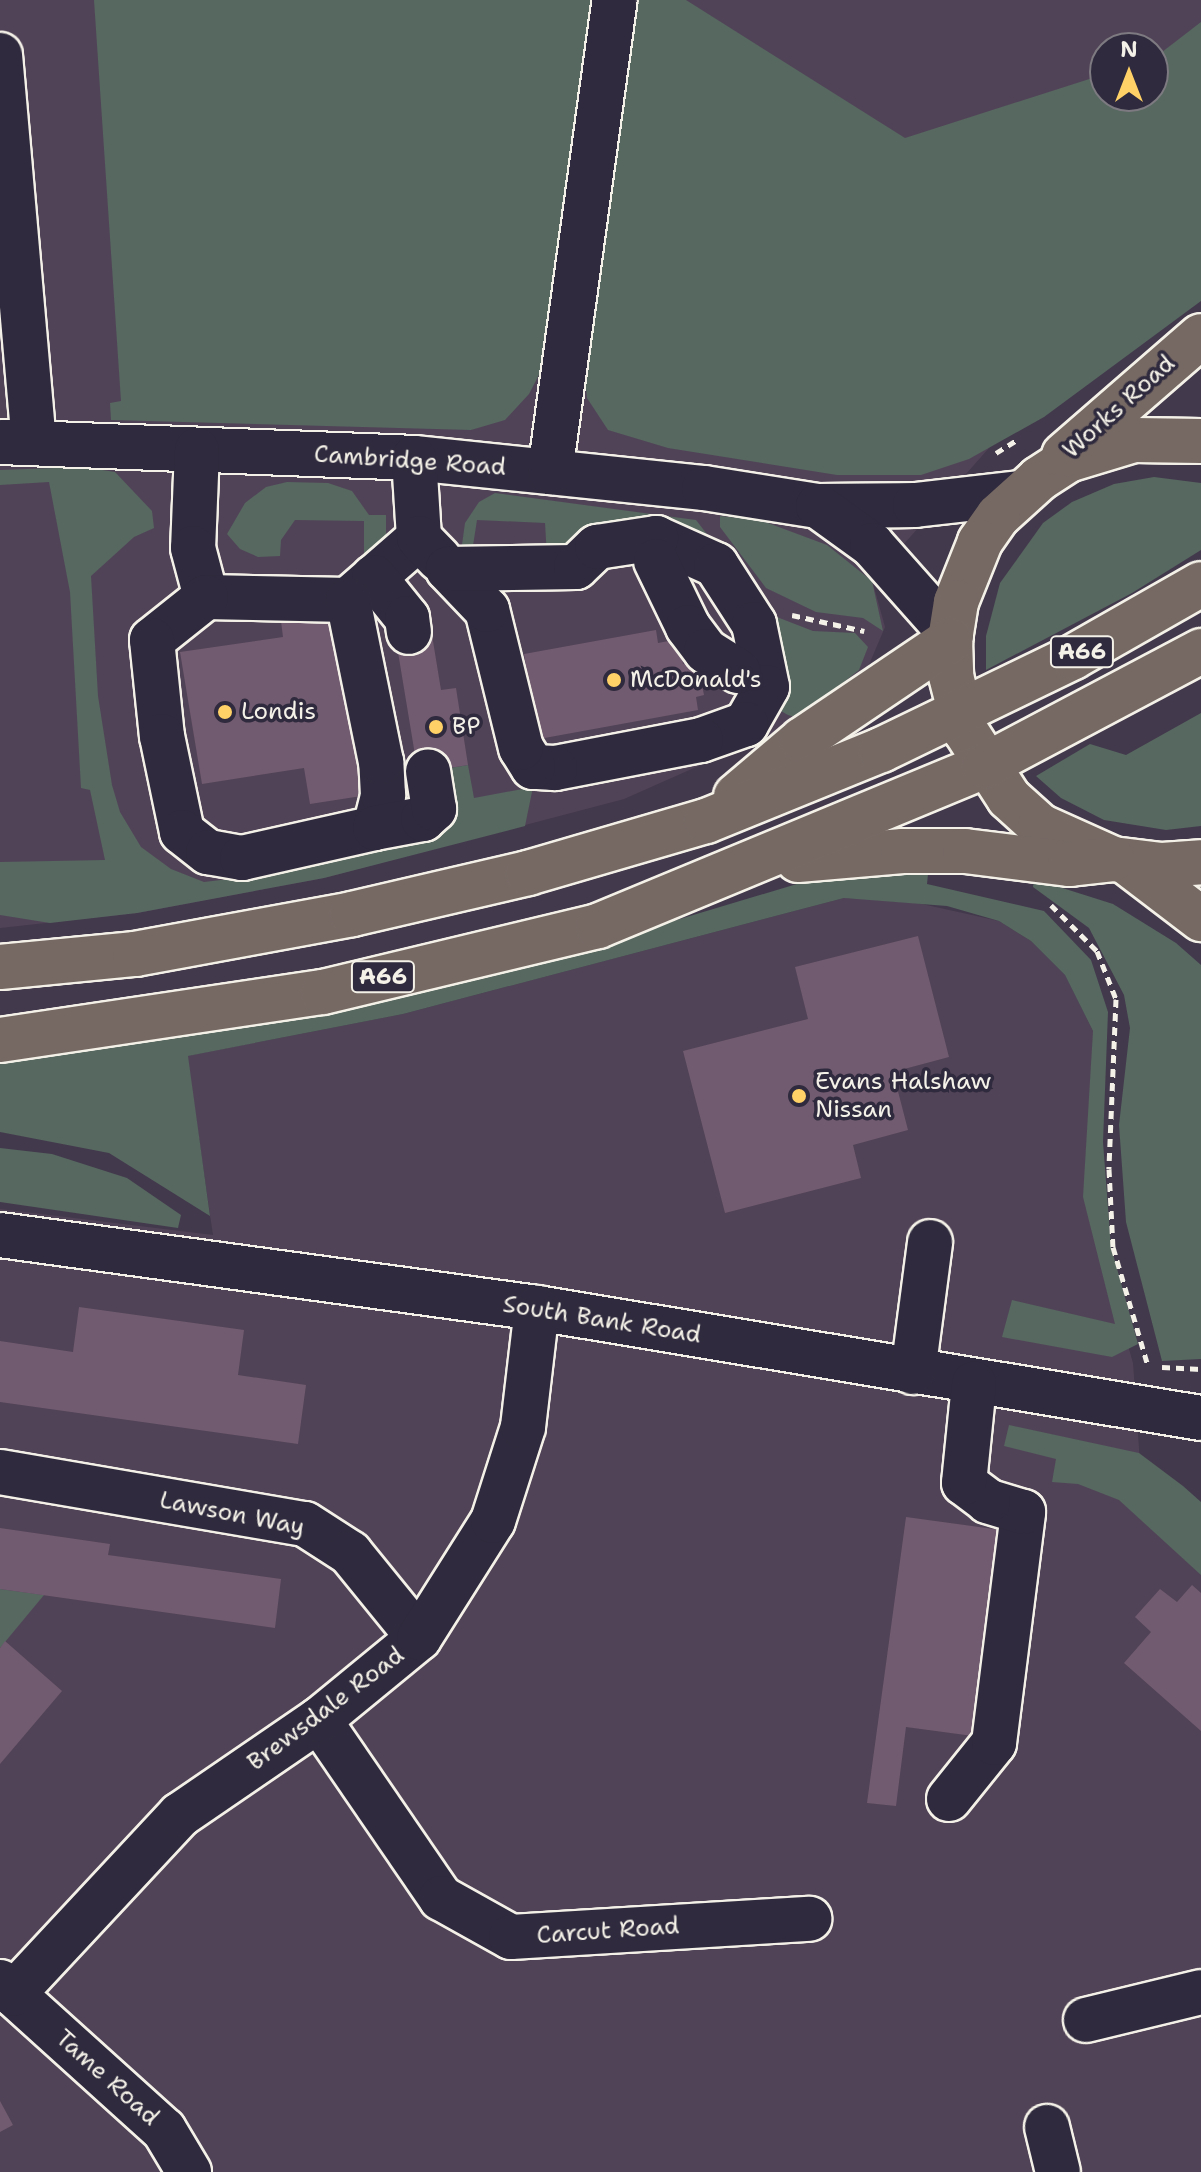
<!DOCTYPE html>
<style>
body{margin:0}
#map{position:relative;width:1201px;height:2172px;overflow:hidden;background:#43394c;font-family:"Shantell Sans",sans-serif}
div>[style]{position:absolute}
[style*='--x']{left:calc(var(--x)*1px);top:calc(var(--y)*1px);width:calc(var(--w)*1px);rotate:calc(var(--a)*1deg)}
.built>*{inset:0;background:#514357}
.green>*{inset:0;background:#566860}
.building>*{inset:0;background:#715b70}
.path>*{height:5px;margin-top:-2.5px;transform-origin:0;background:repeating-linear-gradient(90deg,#f4f1e8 0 8px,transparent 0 14px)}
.roads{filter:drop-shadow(2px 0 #f4f1e8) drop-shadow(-2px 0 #f4f1e8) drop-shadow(0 2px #f4f1e8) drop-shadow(0 -2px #f4f1e8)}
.minor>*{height:44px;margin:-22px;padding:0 22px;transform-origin:22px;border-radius:22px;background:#2f2a3d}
.major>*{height:44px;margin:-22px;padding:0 22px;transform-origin:22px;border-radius:22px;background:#766964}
.highway>*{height:44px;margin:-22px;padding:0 22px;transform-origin:22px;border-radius:22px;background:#766964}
.dots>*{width:22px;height:22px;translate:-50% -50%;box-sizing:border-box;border:4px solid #2f2a3d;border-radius:50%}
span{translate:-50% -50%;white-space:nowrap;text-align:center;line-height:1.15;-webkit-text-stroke:7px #2f2a3d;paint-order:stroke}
.shield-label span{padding:2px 6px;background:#2f2a3d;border:2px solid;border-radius:6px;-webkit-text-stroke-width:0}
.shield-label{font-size:22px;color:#f4f1e8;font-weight:700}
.street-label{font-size:24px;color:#f4f1e8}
.poi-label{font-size:24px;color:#f4f1e8}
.left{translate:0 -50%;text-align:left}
.north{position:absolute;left:1089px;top:32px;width:80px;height:80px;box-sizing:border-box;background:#2f2a3d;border:2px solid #7e7a81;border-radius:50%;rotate:0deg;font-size:22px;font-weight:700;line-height:32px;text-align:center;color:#f4f1e8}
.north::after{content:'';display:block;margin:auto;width:28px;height:36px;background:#ffd166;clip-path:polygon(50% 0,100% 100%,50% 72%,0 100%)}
</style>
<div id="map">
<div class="built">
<i style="clip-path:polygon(evenodd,0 0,1201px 0,1201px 191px,1182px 230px,872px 580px,885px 627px,865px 674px,829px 708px,624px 799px,324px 878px,137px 913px,0 928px,0 0,1105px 48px,1153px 48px,1153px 96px,1105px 96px,1105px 48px)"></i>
<i style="clip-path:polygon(844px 898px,899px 899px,999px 921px,1031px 941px,1065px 975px,1093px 1031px,1091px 1216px,1133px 1363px,1140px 1463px,1201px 1517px,1201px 2172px,0 2172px,0 1209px,213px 1235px,187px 1056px,403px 1014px)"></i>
</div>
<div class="green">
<i style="clip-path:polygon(94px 0,600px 0,542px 369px,529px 394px,505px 420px,471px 430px,111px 420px,110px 403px,121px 401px)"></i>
<i style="clip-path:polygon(638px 0,686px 0,905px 138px,1105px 74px,1105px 96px,1153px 96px,1153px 59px,1201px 22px,1201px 301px,1044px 417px,969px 459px,921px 475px,837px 475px,668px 448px,608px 430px,587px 398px,579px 318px)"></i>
<i style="clip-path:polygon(83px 467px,115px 472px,152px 511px,154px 528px,134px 537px,91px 576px,98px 696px,112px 785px,120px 812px,141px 847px,171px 869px,204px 882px,270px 874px,423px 841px,445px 831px,452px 819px,444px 769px,468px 765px,474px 798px,533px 787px,525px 826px,324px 878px,137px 913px,50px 923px,0 915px,0 862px,105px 860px,90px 790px,81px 788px,70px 592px,49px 482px,0 485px,0 470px)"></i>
<i style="clip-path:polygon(1154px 477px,1201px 483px,1201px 550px,1132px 593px,986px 670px,986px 636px,1000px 583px,1043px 523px,1072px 502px,1114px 484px)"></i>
<i style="clip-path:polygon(287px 482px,328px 483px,352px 491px,369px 515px,386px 515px,386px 541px,376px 554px,364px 556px,364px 521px,295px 520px,281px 540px,280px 556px,258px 557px,240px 549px,227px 534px,245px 503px,266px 487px)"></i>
<i style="clip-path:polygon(495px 493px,696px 520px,769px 614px,813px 631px,855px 633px,868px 647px,859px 670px,798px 718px,788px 715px,772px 706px,715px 554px,547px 556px,545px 523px,477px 520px,472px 552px,461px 552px,465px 523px,479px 502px)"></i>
<i style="clip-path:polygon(720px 516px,760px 520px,827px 545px,872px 581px,883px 631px,863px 618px,816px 612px,766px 588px,720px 527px)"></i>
<i style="clip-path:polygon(1201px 713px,1201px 826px,1166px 830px,1104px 820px,1061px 798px,1036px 776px,1090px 744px,1126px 755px)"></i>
<i style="clip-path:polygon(928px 874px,927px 884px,1044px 911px,1091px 960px,1108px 1012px,1103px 1142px,1111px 1247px,1138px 1344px,1112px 1357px,1002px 1337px,1012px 1300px,1115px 1324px,1083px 1197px,1093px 1031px,1065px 975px,1031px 941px,999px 921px,947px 906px,844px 898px,403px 1014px,188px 1056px,210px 1216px,109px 1153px,0 1132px,0 1059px,312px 1016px,550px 958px,820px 877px)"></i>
<i style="clip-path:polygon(1034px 879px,1113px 904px,1176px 943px,1201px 965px,1201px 1359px,1162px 1361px,1126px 1222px,1119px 1125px,1130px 1028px,1124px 995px,1089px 928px,1033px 887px)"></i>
<i style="clip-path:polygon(0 1148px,52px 1154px,127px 1178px,181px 1215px,178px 1228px,0 1202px)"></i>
<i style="clip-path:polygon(1009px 1425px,1139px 1453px,1183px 1486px,1201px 1502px,1201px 1575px,1119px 1500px,1078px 1484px,1052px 1482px,1056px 1459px,1004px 1446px)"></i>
<i style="clip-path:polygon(0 1589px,44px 1595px,0 1648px)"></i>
</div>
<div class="building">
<i style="clip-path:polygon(339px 612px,368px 795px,310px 804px,304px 768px,202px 784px,180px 652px,283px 637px,281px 621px)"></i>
<i style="clip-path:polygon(431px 629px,441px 690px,456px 688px,468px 765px,418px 773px,395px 634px)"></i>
<i style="clip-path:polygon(656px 630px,658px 643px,679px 639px,683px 664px,697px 661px,704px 695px,696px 697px,698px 710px,539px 739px,524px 654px)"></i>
<i style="clip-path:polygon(918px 936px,949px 1057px,893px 1072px,908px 1130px,853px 1145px,861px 1178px,725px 1213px,683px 1051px,808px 1019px,795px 967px)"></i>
<i style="clip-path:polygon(79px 1307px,244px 1330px,238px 1375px,306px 1385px,298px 1444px,0 1402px,0 1341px,73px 1352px)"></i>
<i style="clip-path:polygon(906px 1517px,1001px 1530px,973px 1736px,906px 1727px,896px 1806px,867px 1803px)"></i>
<i style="clip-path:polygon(0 1528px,110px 1544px,108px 1555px,281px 1579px,275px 1628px,0 1589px)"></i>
<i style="clip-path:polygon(1192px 1585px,1201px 1593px,1201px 1731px,1124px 1663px,1151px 1632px,1135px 1617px,1160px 1589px,1177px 1602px)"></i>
<i style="clip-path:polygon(5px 1641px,62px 1691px,0 1764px,0 1648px)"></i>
<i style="clip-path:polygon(0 2101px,13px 2125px,0 2132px)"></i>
</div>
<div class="path">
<i style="--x:996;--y:453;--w:26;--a:-32"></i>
<i style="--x:792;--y:615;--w:74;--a:12.5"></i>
<i style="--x:1051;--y:905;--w:65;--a:45"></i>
<i style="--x:1097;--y:951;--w:52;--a:68.4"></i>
<i style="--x:1116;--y:999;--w:170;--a:92.4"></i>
<i style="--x:1109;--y:1169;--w:78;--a:87.1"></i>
<i style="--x:1113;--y:1247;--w:124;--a:73.6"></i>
<i style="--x:1162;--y:1367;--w:39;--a:3"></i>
</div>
<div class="roads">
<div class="minor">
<i style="--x:0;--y:55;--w:388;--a:85"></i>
<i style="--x:0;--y:442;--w:414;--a:2.2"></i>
<i style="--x:414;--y:458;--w:292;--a:5.9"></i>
<i style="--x:704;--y:488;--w:115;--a:9"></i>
<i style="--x:818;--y:506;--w:97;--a:-0.6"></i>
<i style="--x:915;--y:505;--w:107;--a:-6.5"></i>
<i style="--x:197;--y:450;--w:98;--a:92.3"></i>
<i style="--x:193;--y:548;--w:51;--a:75.1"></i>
<i style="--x:206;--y:597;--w:142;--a:1.2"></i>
<i style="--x:348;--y:600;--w:94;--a:-41.1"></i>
<i style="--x:414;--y:458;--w:80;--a:86.4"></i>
<i style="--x:419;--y:538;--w:29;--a:46"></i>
<i style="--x:550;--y:472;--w:476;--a:-82.2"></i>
<i style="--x:818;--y:506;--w:67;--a:35.8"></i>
<i style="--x:872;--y:545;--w:119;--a:48.4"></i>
<i style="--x:656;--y:538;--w:66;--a:24.2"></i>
<i style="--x:716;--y:565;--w:70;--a:57.2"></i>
<i style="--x:754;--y:624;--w:64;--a:78.3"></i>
<i style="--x:767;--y:687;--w:43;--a:119.6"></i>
<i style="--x:746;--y:724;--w:48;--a:160.4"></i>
<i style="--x:701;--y:740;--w:149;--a:169.1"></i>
<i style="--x:555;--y:768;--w:22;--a:-177"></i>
<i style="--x:533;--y:767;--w:22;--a:-122"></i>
<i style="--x:521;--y:748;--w:142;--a:-103.8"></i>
<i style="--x:487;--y:610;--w:57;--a:-133.6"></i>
<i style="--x:448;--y:569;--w:128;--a:-0.9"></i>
<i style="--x:576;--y:567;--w:29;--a:-44"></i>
<i style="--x:597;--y:547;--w:60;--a:-8.7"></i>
<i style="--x:656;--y:561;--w:73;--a:64.1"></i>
<i style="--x:688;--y:627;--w:30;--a:53"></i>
<i style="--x:706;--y:651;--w:38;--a:32"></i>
<i style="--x:374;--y:577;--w:53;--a:51.2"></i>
<i style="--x:407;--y:618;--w:14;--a:82"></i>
<i style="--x:206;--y:597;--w:69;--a:141.5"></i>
<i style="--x:152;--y:640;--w:97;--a:84.1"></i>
<i style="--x:162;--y:736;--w:98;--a:78.2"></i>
<i style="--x:182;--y:832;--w:33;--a:38"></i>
<i style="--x:208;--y:852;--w:35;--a:10"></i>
<i style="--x:242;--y:858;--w:136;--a:-12.7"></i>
<i style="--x:375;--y:828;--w:34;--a:-76"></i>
<i style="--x:383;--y:795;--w:33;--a:-93"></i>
<i style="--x:381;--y:762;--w:165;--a:-101.5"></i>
<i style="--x:375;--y:828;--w:49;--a:-10.6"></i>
<i style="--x:423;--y:819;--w:15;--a:-42"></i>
<i style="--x:434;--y:809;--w:38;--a:-99"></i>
<i style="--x:0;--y:1235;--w:542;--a:7.74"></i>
<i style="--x:537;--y:1308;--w:673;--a:9.41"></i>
<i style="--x:913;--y:1372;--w:131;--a:-82.5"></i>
<i style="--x:0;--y:1472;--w:309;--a:9.7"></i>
<i style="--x:305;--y:1524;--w:54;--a:32.8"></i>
<i style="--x:350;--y:1553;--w:109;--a:50.9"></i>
<i style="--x:319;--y:1720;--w:216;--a:55.6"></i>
<i style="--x:441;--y:1898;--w:80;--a:29.1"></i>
<i style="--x:511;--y:1937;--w:299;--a:-3.5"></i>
<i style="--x:949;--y:1799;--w:72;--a:-51.2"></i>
<i style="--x:994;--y:1743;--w:233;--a:-82.8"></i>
<i style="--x:1023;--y:1512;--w:37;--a:-163"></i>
<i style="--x:988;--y:1501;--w:30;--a:-143"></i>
<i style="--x:964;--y:1483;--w:100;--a:-84.2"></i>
<i style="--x:0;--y:1982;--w:221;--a:42.1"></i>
<i style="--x:164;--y:2130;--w:49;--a:59.2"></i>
<i style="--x:13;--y:1994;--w:245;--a:-47"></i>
<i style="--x:180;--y:1815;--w:168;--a:-34.4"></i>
<i style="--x:319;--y:1720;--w:129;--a:-39.4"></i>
<i style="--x:419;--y:1638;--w:138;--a:-57.7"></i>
<i style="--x:493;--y:1521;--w:99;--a:-72.3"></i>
<i style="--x:523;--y:1427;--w:120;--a:-83.3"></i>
<i style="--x:1086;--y:2020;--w:118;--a:-13.7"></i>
<i style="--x:1047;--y:2127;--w:46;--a:76.3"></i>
</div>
<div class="major">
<i style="--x:1201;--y:441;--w:67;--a:-179.1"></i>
<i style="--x:1134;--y:440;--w:69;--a:163.1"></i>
<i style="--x:1068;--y:460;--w:35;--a:147"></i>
<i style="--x:1039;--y:479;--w:55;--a:137.9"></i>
<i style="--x:998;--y:516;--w:32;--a:125"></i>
<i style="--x:980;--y:542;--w:65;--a:111.8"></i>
<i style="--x:956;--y:602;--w:38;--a:99"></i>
<i style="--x:950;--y:640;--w:36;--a:88"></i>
<i style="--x:951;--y:676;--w:56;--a:75.5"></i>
<i style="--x:965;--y:730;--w:81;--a:57.1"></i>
<i style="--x:1009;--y:798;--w:42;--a:42.1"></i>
<i style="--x:1040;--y:826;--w:80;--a:24.3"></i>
<i style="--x:1113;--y:859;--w:49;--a:7"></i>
<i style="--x:1162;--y:865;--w:39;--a:-4"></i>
<i style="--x:1064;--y:455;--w:181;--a:-41"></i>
<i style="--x:1125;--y:861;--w:96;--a:37.3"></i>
</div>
<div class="highway">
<i style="--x:736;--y:796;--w:87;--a:-40.3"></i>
<i style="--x:802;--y:740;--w:179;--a:-34"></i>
<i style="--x:798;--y:860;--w:105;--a:-4.9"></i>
<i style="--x:903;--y:851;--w:62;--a:0"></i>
<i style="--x:965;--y:851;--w:106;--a:7.1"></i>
<i style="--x:1070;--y:864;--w:43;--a:-6.6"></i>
<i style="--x:0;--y:967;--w:136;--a:-5.5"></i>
<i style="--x:135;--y:954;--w:221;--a:-10.4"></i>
<i style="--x:352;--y:914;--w:181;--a:-13.1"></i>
<i style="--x:528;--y:873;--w:185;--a:-16.3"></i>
<i style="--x:706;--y:821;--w:189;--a:-22.1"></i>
<i style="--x:881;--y:750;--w:213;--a:-25.8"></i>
<i style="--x:1073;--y:657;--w:147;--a:-29.7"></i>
<i style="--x:0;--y:1040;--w:327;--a:-8.5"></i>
<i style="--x:323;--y:992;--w:283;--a:-13.5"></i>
<i style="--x:598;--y:926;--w:418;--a:-22.5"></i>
<i style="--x:984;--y:766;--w:246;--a:-27.9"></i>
</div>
</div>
<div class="dots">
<i style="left:614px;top:680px;background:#ffd166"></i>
<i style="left:225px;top:712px;background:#ffd166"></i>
<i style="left:436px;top:727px;background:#ffd166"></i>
<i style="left:799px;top:1096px;background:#ffd166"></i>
</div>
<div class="shield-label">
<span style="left:1082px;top:652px">A66</span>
<span style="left:383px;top:977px">A66</span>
</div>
<div class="street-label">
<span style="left:1119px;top:407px;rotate:-42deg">Works Road</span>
<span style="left:410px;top:461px;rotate:4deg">Cambridge Road</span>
<span style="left:602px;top:1320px;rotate:9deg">South Bank Road</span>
<span style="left:232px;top:1514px;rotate:11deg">Lawson Way</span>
<span style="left:326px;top:1709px;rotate:-37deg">Brewsdale Road</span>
<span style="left:608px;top:1931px;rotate:-4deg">Carcut Road</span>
<span style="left:107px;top:2078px;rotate:42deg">Tame Road</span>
</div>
<div class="poi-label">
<span class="left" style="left:630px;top:680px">McDonald's</span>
<span class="left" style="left:241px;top:712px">Londis</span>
<span class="left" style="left:452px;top:727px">BP</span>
<span class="left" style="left:815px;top:1096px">Evans Halshaw<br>Nissan</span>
</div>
<div class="north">N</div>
</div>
